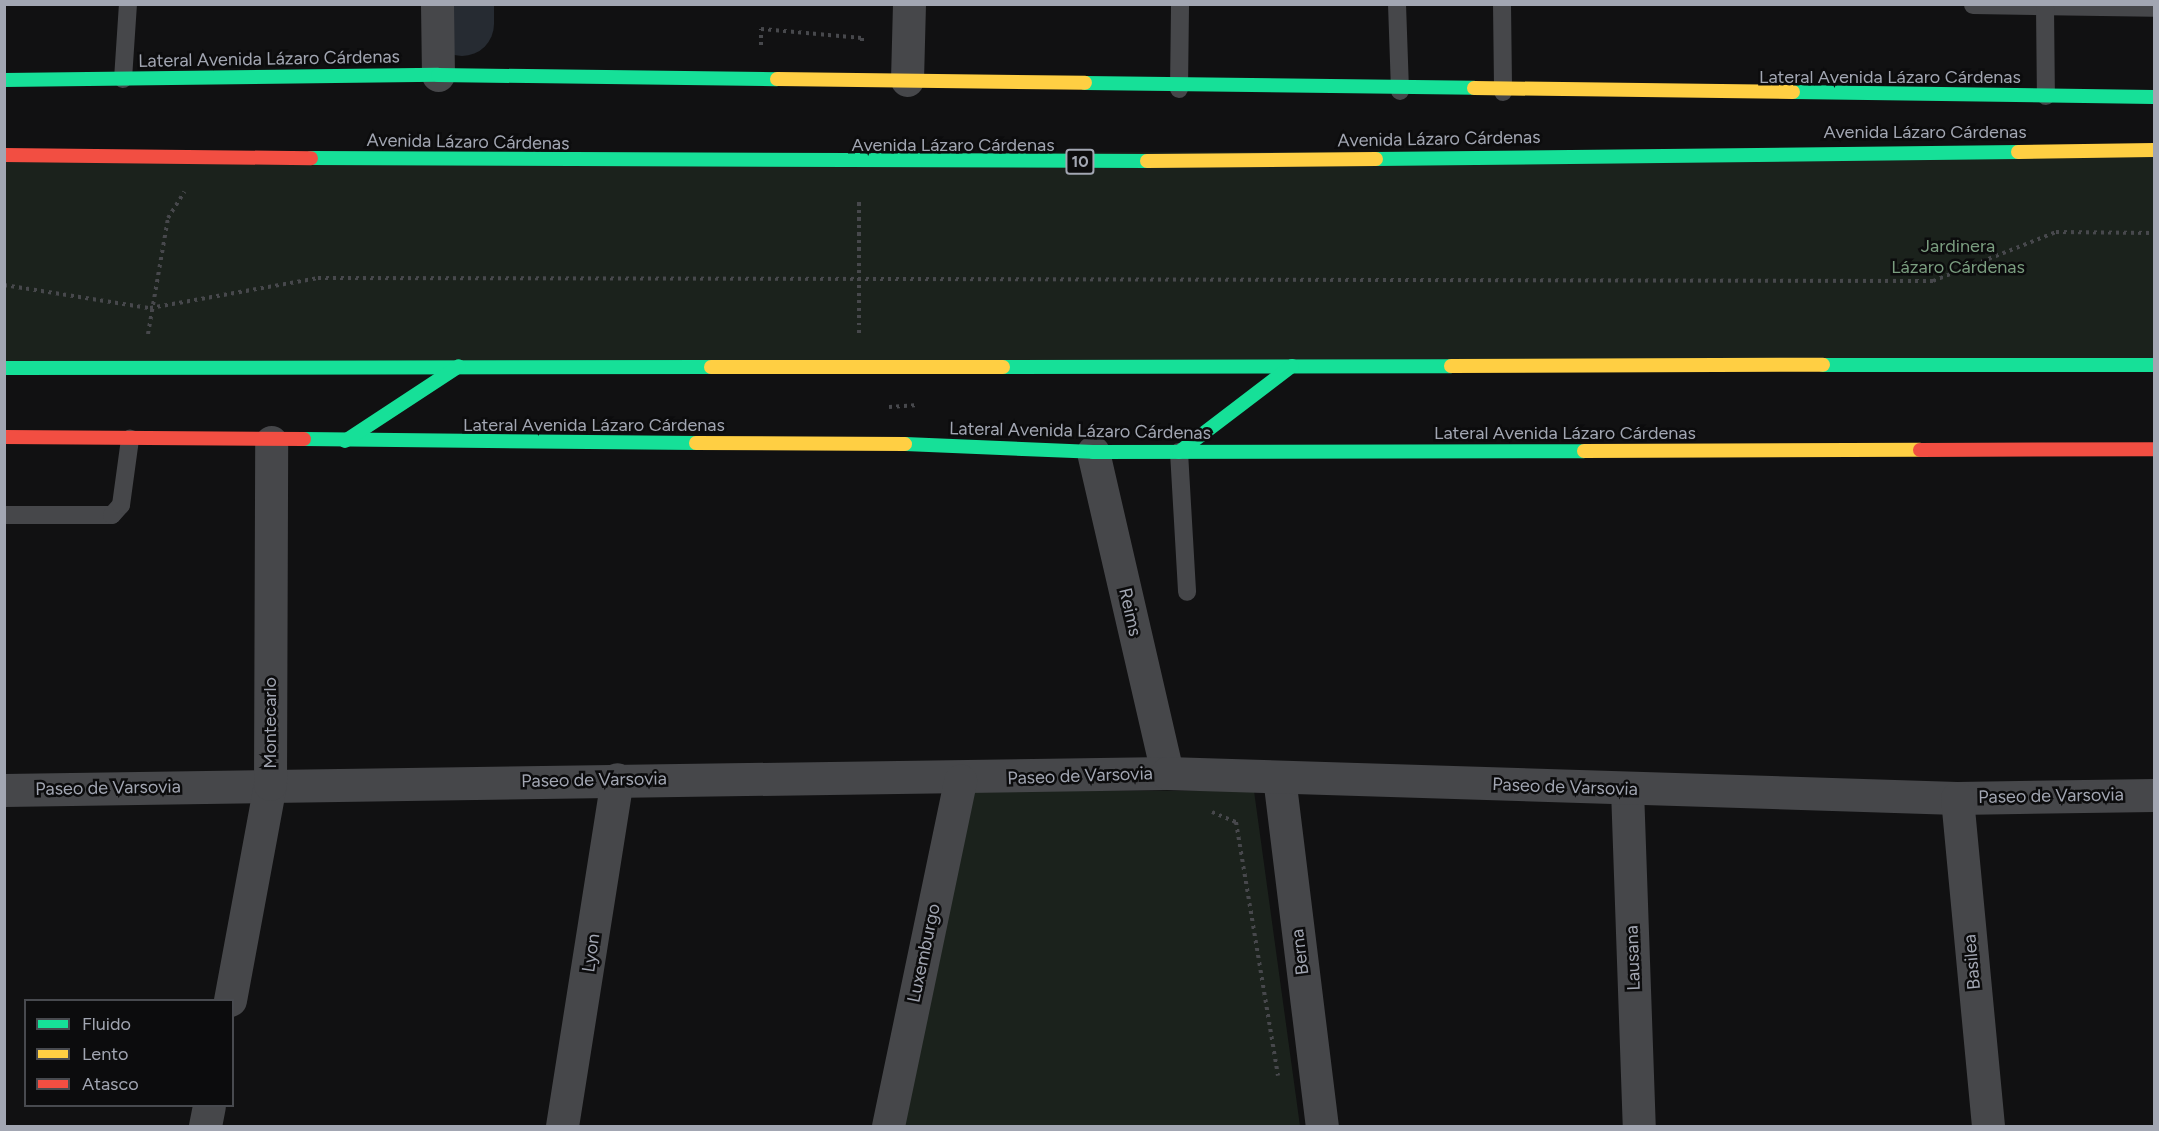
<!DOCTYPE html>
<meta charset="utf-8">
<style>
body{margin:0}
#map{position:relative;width:2159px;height:1131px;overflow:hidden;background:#111112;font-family:Figtree,sans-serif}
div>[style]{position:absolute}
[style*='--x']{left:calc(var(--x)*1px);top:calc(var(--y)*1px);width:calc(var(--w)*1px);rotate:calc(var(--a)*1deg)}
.green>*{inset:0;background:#1b221c}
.river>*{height:64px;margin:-32px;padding:0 32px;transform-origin:32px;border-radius:32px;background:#262b32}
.path>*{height:4px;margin-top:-2px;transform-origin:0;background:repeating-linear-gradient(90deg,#47484c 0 3px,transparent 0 7.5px)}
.lane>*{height:18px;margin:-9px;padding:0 9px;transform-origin:9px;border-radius:9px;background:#46474a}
.street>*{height:33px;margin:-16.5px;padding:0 16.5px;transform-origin:16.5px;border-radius:16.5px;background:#46474a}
.fast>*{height:14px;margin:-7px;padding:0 7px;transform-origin:7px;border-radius:7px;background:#16e098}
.slow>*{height:14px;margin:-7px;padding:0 7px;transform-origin:7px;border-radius:7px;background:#ffcf43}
.jam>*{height:14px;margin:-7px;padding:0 7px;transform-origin:7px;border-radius:7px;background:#f24e42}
span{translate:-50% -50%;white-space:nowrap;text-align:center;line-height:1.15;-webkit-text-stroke:5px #0c0c0d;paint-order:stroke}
.shield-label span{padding:2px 4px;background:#0c0c0d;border:2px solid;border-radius:4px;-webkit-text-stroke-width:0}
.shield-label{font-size:16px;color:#a2a6b2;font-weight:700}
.street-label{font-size:18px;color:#a2a6b2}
.park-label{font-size:18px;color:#7a9d7f}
.frame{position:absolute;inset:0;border:6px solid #a2a6b2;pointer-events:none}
.legend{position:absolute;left:24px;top:999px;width:210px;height:108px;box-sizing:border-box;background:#0c0c0d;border:2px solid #484a4f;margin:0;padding:8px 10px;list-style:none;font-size:18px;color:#a2a6b2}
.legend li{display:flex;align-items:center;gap:12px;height:30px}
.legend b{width:30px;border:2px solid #484a4f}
</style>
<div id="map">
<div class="green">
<i style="clip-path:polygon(2154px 150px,2154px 365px,5px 367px,4px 155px)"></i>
<i style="clip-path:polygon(969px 790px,1254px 791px,1300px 1126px,899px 1126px)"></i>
</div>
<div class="river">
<i style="--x:462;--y:24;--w:20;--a:-90"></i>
</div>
<div class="path">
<i style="--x:761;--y:45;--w:16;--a:-90"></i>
<i style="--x:761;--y:29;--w:101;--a:5.1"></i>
<i style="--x:862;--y:38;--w:7;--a:90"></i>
<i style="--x:4;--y:285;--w:148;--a:9"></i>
<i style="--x:150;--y:308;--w:171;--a:-10.1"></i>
<i style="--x:318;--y:278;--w:1615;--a:0.11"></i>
<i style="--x:1933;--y:281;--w:132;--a:-21.7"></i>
<i style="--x:2056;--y:232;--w:98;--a:0.6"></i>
<i style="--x:859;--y:333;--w:134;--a:-90"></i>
<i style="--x:148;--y:334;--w:118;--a:-80.2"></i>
<i style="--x:168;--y:218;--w:31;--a:-58"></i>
<i style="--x:889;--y:407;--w:26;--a:-4"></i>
<i style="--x:1212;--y:812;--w:26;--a:23"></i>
<i style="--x:1236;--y:822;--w:257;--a:80.6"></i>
</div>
<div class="lane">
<i style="--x:1397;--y:4;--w:87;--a:88"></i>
<i style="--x:1502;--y:4;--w:88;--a:89.3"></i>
<i style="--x:1973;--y:5;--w:181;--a:0.9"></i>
<i style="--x:2045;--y:7;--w:89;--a:89.4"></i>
<i style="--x:123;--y:79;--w:75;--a:-86.2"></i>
<i style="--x:1179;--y:89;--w:85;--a:-89.3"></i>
<i style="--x:1179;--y:452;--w:140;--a:86.7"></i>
<i style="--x:4;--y:515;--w:108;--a:0"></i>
<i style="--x:112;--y:515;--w:13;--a:-48"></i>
<i style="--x:121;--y:505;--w:67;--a:-82.2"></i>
</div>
<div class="street">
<i style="--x:437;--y:4;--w:71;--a:89.2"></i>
<i style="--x:907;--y:80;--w:76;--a:-88.5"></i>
<i style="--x:1093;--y:452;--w:329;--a:77"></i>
<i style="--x:1279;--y:777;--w:352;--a:83"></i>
<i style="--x:1627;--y:789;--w:337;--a:88"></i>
<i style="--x:4;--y:790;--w:1163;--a:-0.84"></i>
<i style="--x:1167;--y:773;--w:790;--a:1.81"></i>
<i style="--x:1957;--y:798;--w:197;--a:-0.9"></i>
<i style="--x:1957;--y:798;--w:329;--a:84.6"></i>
<i style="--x:230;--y:1000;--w:220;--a:-79.5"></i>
<i style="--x:270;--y:784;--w:342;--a:-89.8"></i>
<i style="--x:205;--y:1126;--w:20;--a:-79"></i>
<i style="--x:562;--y:1126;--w:351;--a:-81"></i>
<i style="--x:888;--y:1126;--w:353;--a:-78.2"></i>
</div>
<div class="fast">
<i style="--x:4;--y:80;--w:434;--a:-0.7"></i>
<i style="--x:438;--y:75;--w:339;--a:0.7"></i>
<i style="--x:1085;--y:83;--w:389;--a:0.7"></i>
<i style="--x:1793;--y:92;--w:361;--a:0.8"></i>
<i style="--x:311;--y:158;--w:836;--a:0.21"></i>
<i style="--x:1376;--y:159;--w:642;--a:-0.62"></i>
<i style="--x:1823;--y:365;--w:331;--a:0"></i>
<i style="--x:1003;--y:367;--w:448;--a:-0.1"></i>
<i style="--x:4;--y:368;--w:707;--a:-0.08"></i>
<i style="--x:304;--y:439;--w:392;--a:0.6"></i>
<i style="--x:345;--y:441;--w:136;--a:-33.3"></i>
<i style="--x:905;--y:444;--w:188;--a:2.4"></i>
<i style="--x:1093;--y:452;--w:491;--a:-0.1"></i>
<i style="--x:1179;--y:452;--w:142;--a:-37.3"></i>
</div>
<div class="slow">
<i style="--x:777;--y:79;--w:308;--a:0.7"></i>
<i style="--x:1474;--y:88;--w:319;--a:0.7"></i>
<i style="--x:2018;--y:152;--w:136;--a:-0.8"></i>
<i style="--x:1147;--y:161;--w:229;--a:-0.5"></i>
<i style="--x:1451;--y:366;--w:372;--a:-0.2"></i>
<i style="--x:711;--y:367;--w:292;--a:0"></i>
<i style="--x:696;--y:443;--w:209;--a:0.3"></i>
<i style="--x:1584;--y:451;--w:336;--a:-0.2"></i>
</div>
<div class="jam">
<i style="--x:4;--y:155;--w:307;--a:0.6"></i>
<i style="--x:4;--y:437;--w:300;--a:0.4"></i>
<i style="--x:1920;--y:450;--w:234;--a:-0.2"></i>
</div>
<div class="shield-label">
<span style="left:1080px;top:162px">10</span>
</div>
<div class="street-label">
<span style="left:269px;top:59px;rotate:-1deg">Lateral Avenida Lázaro Cárdenas</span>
<span style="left:1890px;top:77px">Lateral Avenida Lázaro Cárdenas</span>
<span style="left:1925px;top:132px">Avenida Lázaro Cárdenas</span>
<span style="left:1439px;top:139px;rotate:-1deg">Avenida Lázaro Cárdenas</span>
<span style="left:468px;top:142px;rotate:1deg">Avenida Lázaro Cárdenas</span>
<span style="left:953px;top:145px">Avenida Lázaro Cárdenas</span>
<span style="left:594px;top:425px">Lateral Avenida Lázaro Cárdenas</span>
<span style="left:1080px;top:431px;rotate:1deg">Lateral Avenida Lázaro Cárdenas</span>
<span style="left:1565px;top:433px">Lateral Avenida Lázaro Cárdenas</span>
<span style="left:1130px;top:612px;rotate:77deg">Reims</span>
<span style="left:270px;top:723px;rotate:-90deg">Montecarlo</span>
<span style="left:1080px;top:776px;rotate:-2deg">Paseo de Varsovia</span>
<span style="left:594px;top:780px;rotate:-1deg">Paseo de Varsovia</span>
<span style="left:1565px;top:787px;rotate:2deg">Paseo de Varsovia</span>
<span style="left:108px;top:788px;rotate:-1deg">Paseo de Varsovia</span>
<span style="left:2051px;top:796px;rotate:-1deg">Paseo de Varsovia</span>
<span style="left:1300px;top:952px;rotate:-97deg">Berna</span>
<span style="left:591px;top:953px;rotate:-82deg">Lyon</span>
<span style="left:924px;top:953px;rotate:-78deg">Luxemburgo</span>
<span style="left:1633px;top:958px;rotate:-92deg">Lausana</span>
<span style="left:1972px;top:962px;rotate:-95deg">Basilea</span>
</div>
<div class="park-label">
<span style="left:1958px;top:257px">Jardinera<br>Lázaro Cárdenas</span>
</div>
<div class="frame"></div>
<ul class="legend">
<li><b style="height:8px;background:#16e098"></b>Fluido</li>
<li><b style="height:8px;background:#ffcf43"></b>Lento</li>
<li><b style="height:8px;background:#f24e42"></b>Atasco</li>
</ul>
</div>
